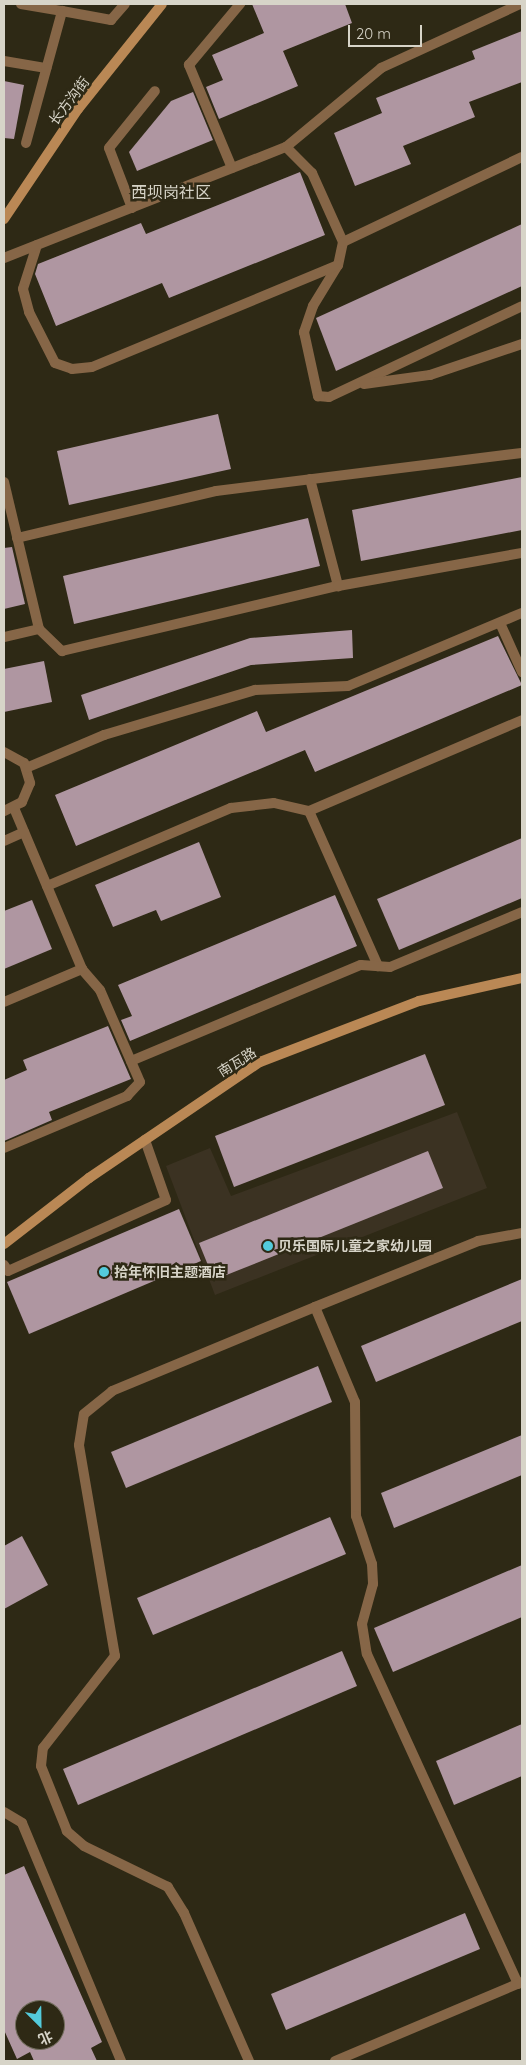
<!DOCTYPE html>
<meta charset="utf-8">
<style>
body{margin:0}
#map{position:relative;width:526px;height:2065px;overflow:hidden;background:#2e2915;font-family:Quicksand,"Noto Sans SC",sans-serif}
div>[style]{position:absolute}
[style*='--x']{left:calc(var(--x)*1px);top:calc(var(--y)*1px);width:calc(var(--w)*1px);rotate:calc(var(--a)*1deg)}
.education>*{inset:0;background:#3b3222}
.building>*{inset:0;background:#af96a1}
.lane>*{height:10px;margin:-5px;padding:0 5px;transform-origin:5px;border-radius:5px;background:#866647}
.street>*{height:10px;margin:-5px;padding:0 5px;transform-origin:5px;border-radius:5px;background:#866647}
.secondary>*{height:10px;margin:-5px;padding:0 5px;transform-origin:5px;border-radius:5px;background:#ba8855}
.dots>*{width:14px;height:14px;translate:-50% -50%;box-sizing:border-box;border:2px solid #2e2915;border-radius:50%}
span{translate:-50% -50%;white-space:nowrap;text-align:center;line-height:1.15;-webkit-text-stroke:5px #2e2915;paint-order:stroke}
.street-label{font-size:14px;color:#d7d4c8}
.poi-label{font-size:14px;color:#d7d4c8;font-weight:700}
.left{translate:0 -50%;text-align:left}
.quarter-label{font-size:16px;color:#d7d4c8}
.frame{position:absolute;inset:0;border:5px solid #d7d4c8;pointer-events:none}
.north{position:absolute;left:15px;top:2000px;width:50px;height:50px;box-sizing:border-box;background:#2e2915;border:1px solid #726d5d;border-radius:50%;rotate:157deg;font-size:14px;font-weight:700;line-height:20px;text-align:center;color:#d7d4c8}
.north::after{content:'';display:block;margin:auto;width:18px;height:22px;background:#53cbdc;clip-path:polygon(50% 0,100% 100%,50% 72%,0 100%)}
.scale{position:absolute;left:348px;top:25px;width:74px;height:22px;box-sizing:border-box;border:2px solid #d7d4c8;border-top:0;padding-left:6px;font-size:15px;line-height:18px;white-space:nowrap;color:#d7d4c8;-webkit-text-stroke:4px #2e2915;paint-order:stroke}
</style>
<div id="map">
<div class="education">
<i style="clip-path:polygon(457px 1112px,487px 1188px,215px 1295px,166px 1166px,210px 1148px,231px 1196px)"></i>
</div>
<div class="building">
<i style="clip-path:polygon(252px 4px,345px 4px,352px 23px,283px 51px,298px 86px,219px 119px,206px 87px,223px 80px,212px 55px,264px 33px)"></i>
<i style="clip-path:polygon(522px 31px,522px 82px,469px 102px,475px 117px,403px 146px,411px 164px,355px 186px,334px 133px,382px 113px,376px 98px,475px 59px,472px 51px)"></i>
<i style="clip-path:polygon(4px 81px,24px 85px,14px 139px,4px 138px)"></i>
<i style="clip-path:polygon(193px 92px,213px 140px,137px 171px,129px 152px,171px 101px)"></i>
<i style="clip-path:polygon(300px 172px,325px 235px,169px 298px,162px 283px,56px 326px,35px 274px,38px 264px,141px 223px,146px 234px)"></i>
<i style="clip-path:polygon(522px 224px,522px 286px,336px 371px,316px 318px)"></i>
<i style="clip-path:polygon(218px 414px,231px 469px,69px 505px,57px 451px)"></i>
<i style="clip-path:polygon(522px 477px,522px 530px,361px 561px,352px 510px)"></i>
<i style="clip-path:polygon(308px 518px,320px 566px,74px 624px,63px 576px)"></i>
<i style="clip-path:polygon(12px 547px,25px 604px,4px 609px,4px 548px)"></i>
<i style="clip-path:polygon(352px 630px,353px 658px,251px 665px,89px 720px,81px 695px,250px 638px)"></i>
<i style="clip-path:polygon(498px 636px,522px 685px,315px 772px,305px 750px,76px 846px,55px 795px,257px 711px,266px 732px)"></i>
<i style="clip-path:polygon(44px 661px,52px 702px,4px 712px,4px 669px)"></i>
<i style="clip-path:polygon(522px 838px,522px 898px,399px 950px,377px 899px)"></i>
<i style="clip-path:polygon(199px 842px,221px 897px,161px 921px,156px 910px,113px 927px,95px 885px)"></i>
<i style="clip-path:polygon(335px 895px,357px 946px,130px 1041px,121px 1020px,132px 1016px,118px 985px)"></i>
<i style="clip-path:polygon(32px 900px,52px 949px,4px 969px,4px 911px)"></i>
<i style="clip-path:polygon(108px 1026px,131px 1079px,49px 1112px,52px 1120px,4px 1141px,4px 1080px,27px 1070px,23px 1060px)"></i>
<i style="clip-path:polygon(425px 1054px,445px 1105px,234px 1187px,215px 1136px)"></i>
<i style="clip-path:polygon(428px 1151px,443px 1188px,214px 1280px,199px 1243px)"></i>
<i style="clip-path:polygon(179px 1209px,201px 1261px,29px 1334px,7px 1282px)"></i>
<i style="clip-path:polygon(522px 1279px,522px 1321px,376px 1382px,361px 1346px)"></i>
<i style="clip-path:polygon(318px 1366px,332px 1402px,126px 1488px,111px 1452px)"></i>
<i style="clip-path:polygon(522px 1435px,522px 1475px,394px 1528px,381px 1493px)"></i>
<i style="clip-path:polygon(330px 1517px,346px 1554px,153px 1635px,137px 1598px)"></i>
<i style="clip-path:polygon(22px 1536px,48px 1585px,4px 1609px,4px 1546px)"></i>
<i style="clip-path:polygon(522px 1565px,522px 1617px,393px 1672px,374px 1628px)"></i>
<i style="clip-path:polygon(342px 1651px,357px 1686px,78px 1805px,63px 1769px)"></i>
<i style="clip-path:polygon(522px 1724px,522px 1776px,454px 1805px,436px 1761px)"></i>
<i style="clip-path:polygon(evenodd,24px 1866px,102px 2042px,91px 2048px,97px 2061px,34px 2061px,30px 2052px,17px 2059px,4px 2030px,4px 1875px,24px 1866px,25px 2010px,55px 2010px,55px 2040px,25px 2040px,25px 2010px)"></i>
<i style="clip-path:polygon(465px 1913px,480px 1949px,286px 2030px,271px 1994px)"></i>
</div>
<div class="lane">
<i style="--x:4;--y:1812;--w:21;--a:31"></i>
<i style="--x:22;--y:1823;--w:258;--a:67.4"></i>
</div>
<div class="street">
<i style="--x:21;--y:4;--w:42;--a:9.7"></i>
<i style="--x:4;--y:61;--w:43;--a:9.5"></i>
<i style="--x:26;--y:143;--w:137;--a:-74.7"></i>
<i style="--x:62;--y:11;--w:50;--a:10.4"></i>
<i style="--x:111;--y:20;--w:21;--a:-49"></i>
<i style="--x:286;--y:147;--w:37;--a:45"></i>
<i style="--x:312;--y:173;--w:76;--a:65.8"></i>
<i style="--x:343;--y:242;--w:24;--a:102"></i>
<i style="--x:338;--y:265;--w:48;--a:121.4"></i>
<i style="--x:313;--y:306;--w:28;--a:109"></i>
<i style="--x:304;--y:332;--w:66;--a:77.7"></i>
<i style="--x:318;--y:396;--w:11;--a:5"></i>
<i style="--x:329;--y:397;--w:213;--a:-25.2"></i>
<i style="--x:232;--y:168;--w:112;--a:-112.7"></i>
<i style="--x:189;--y:65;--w:80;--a:-50.1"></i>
<i style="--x:132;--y:208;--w:64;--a:-111"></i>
<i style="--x:109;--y:148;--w:73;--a:-51.1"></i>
<i style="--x:343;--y:242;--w:198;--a:-25.4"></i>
<i style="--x:37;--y:245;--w:46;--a:107.7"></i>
<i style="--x:23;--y:289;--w:24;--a:75"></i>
<i style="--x:29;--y:312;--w:57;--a:63"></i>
<i style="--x:55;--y:363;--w:18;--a:19"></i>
<i style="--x:72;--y:369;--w:20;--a:-6"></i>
<i style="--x:92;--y:367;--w:266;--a:-22.5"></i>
<i style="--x:4;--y:258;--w:303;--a:-21.5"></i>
<i style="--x:286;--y:147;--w:124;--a:-39.7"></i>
<i style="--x:381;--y:68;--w:153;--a:-24.7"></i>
<i style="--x:364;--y:384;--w:67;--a:-7.8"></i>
<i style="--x:430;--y:375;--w:97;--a:-18.6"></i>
<i style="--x:310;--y:479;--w:111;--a:75.3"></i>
<i style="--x:4;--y:482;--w:151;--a:76.6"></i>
<i style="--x:39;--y:629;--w:36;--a:167"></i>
<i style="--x:17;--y:538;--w:204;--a:-13.3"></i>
<i style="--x:216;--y:491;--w:308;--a:-7.1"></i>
<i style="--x:500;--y:623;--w:54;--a:65.8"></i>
<i style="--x:39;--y:629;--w:32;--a:44"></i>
<i style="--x:62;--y:651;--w:284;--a:-13.3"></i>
<i style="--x:338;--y:586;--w:187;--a:-10.2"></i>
<i style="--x:4;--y:752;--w:23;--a:29"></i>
<i style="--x:24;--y:763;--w:21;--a:73"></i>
<i style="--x:30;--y:783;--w:21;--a:113"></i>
<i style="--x:22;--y:802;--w:20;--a:153"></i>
<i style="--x:26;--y:768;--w:85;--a:-22.9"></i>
<i style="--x:104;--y:735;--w:158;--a:-16.6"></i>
<i style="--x:255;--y:690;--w:93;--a:-2.5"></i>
<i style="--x:348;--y:686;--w:189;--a:-22.8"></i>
<i style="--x:309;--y:811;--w:170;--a:66"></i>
<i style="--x:4;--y:841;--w:22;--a:-24"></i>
<i style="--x:47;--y:886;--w:200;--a:-23"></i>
<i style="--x:231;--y:808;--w:43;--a:-6.6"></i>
<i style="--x:274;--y:803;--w:36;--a:13"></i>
<i style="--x:309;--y:811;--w:232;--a:-23.1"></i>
<i style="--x:4;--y:1002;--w:85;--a:-22.9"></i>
<i style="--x:131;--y:1061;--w:249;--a:-22.7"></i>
<i style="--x:361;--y:965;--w:29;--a:4"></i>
<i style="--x:390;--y:967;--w:143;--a:-22.6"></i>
<i style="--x:4;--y:1148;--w:134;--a:-22.9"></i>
<i style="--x:127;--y:1096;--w:19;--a:-47"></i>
<i style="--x:140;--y:1082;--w:100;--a:-113.5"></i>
<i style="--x:100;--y:990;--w:28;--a:-131"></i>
<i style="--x:82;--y:969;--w:175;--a:-112.9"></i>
<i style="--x:4;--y:1265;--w:7;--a:56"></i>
<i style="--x:8;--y:1271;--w:173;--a:-24.2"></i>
<i style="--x:166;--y:1200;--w:64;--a:-109.3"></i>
<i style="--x:315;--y:1307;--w:103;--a:67.2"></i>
<i style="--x:355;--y:1402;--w:114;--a:89.5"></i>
<i style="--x:356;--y:1516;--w:51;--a:71.6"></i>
<i style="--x:372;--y:1564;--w:20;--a:87"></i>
<i style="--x:373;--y:1584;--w:41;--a:105.4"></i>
<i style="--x:362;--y:1624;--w:30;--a:81"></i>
<i style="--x:367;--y:1654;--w:363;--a:65.4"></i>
<i style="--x:249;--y:2061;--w:162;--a:-113.7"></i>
<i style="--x:184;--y:1913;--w:31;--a:-122"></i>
<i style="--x:168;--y:1887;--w:93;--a:-154"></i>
<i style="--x:84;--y:1846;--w:23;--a:-139"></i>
<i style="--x:67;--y:1831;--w:70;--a:-111.8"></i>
<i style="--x:41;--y:1766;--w:18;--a:-84"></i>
<i style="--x:43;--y:1748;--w:117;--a:-52"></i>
<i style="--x:115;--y:1656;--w:214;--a:-99.7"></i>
<i style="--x:79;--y:1445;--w:31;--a:-81"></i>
<i style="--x:84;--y:1414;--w:36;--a:-39"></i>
<i style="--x:112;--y:1391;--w:220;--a:-22.5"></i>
<i style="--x:315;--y:1307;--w:176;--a:-22"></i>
<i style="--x:478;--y:1241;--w:45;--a:-10.3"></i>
<i style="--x:335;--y:2061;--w:203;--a:-22.9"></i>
</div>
<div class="secondary">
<i style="--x:4;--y:219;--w:133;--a:-56.1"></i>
<i style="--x:78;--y:109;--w:134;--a:-51.3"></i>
<i style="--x:4;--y:1244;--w:108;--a:-37.8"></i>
<i style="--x:89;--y:1178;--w:207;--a:-34.2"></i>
<i style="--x:260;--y:1062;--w:170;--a:-21"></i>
<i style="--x:419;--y:1001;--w:106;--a:-12.6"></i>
</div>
<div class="dots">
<i style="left:268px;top:1246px;background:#53cbdc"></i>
<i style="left:104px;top:1272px;background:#53cbdc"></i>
</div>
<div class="street-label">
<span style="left:69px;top:101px;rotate:-53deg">长方沟街</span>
<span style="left:237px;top:1062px;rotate:-32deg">南瓦路</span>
</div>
<div class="poi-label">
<span class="left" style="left:278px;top:1246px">贝乐国际儿童之家幼儿园</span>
<span class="left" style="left:114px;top:1272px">拾年怀旧主题酒店</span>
</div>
<div class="quarter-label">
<span style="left:171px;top:192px">西坝岗社区</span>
</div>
<div class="frame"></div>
<div class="north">北</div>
<div class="scale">20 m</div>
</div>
